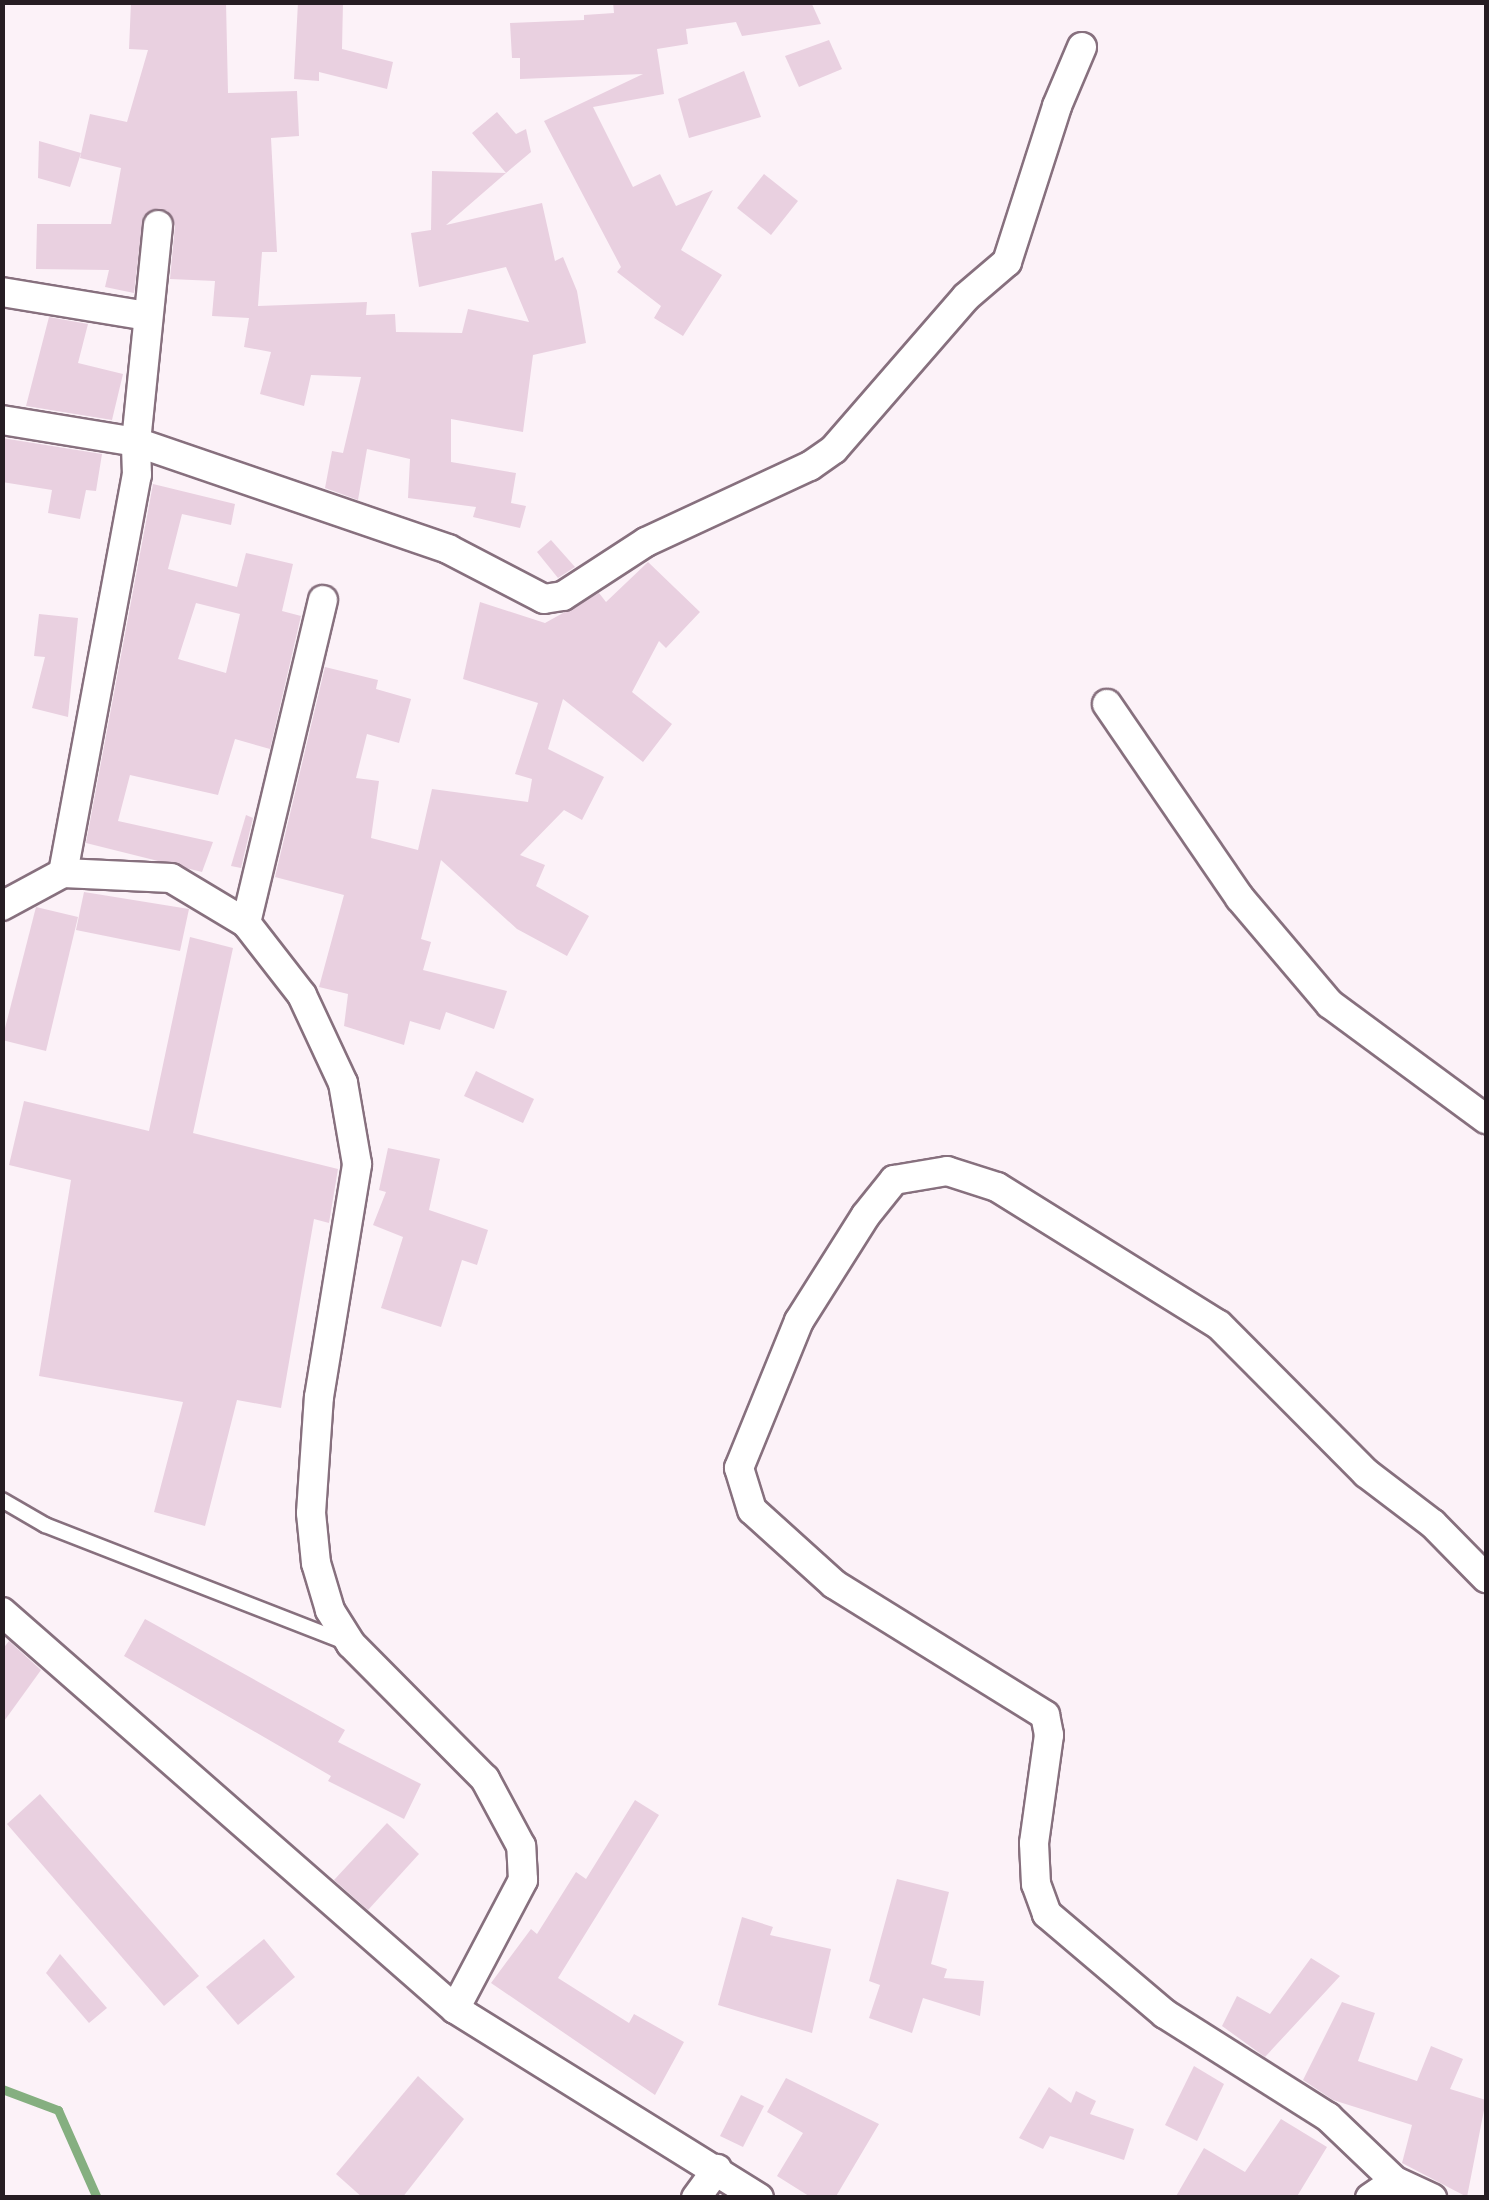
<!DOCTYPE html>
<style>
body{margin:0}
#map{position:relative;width:1489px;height:2200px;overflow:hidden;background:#fcf2f8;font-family:Montserrat,sans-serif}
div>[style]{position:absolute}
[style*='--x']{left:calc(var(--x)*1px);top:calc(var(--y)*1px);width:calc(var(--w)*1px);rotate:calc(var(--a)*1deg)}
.stream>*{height:9px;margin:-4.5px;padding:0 4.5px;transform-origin:4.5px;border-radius:4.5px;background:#85af80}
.building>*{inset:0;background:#e9d0e0}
.roads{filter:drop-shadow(2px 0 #87707e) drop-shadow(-2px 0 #87707e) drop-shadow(0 2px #87707e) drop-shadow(0 -2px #87707e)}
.lane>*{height:14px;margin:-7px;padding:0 7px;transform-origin:7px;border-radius:7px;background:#fff}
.street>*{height:28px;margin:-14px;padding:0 14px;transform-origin:14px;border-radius:14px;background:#fff}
span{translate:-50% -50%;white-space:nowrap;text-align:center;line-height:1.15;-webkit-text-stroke:8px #fff;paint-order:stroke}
.frame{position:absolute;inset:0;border:5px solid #261d23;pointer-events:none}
</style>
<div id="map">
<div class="stream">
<i style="--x:2;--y:2089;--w:60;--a:20.6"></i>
<i style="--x:58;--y:2110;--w:96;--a:66.1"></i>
</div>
<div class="building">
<i style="clip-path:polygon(131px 2px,226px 2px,228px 93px,297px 91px,299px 136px,271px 138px,277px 252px,262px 252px,258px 306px,367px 302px,366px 315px,395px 314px,396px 332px,462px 333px,468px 309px,529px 322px,506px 267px,419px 287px,411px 233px,431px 230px,432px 171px,506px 173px,446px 225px,542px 203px,555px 261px,563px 257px,577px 291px,586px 343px,533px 355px,523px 432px,451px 419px,451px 462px,516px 473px,511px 503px,526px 506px,520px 528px,473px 517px,476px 507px,408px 498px,410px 459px,367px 449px,358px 500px,325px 488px,332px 451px,343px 453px,361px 377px,311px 375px,304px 406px,260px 394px,271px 352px,244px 347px,249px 318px,212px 316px,215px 281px,170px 279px,175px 226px,167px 210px,143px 216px,134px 293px,105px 287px,109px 270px,36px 269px,37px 224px,111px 224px,121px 168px,80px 158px,90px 114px,127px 122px,148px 50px,129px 49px)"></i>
<i style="clip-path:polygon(298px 2px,343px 2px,342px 49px,393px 62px,387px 89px,319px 72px,319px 81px,294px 79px)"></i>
<i style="clip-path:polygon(613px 2px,811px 2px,821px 24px,742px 36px,736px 22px,686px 29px,688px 44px,657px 49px,664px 94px,593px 107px,633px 187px,660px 174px,676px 206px,713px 190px,681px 250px,722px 275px,683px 336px,654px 318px,661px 306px,617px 272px,621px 267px,544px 121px,643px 74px,520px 79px,520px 58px,512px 58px,510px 23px,584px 20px,584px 15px,614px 13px)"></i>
<i style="clip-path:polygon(829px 40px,842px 69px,799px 87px,785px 56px)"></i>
<i style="clip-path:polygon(744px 71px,761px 117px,689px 138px,678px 99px)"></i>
<i style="clip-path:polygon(497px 112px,516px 134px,526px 129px,531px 152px,506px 173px,472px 133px)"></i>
<i style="clip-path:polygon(39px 141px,81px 153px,70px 187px,38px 178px)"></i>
<i style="clip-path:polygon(764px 174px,798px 201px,771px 235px,737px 208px)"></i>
<i style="clip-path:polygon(49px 317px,88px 324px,78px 363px,123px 374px,112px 420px,26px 406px)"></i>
<i style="clip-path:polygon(2px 438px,102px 454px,96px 491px,86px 490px,80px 519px,48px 513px,52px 490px,2px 482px)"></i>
<i style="clip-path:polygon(evenodd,153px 484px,235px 504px,231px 525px,182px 514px,168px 569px,237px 587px,246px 553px,293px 564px,282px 611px,301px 616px,270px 749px,235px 739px,218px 795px,130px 775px,118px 821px,213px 842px,202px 872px,86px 843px,153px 484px,196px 603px,240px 614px,226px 673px,178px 659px,196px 603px)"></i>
<i style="clip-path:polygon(551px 540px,575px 567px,558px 578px,537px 552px)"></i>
<i style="clip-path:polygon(648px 562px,700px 612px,666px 648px,659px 641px,632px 692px,672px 724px,643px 762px,563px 699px,548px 749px,604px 777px,582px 820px,564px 810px,520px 855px,545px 865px,536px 886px,589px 916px,567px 956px,517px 929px,441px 860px,421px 939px,431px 942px,423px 970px,507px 991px,494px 1029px,446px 1012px,440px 1030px,410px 1021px,404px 1045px,344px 1026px,348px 994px,319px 987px,344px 895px,275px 877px,325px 667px,378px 680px,376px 689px,411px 699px,399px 743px,367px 734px,356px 778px,379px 781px,371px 838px,418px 850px,432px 789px,528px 802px,532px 779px,515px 774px,538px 703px,463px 679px,480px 602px,545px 623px,599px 593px,606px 602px)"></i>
<i style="clip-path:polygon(39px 614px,78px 618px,68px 717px,32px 708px,45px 657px,34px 656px)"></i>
<i style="clip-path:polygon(246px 815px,253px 818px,241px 868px,231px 866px)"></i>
<i style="clip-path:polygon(84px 892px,189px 909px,180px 951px,76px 930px)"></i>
<i style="clip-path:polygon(36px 907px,78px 917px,46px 1051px,2px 1040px)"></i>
<i style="clip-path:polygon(190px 937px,233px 948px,193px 1133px,338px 1169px,329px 1223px,314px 1219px,281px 1408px,237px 1400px,205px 1526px,154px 1512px,183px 1402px,39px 1376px,71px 1180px,9px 1165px,24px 1101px,149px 1131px)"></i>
<i style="clip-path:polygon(476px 1071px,534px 1099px,523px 1123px,464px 1096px)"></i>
<i style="clip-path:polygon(388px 1148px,440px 1159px,429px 1210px,488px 1230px,477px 1265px,462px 1260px,441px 1327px,381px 1308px,403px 1237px,373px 1225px,386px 1192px,379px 1190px)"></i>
<i style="clip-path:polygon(145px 1619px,345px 1730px,338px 1742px,421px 1784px,404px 1819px,328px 1781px,331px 1776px,124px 1656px)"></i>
<i style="clip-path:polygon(9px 1641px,41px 1670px,2px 1724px,2px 1650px)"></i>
<i style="clip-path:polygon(40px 1794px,199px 1976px,164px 2006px,7px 1824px)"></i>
<i style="clip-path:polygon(635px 1800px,659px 1815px,558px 1978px,629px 2023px,634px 2014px,684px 2042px,655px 2095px,491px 1983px,531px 1929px,537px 1934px,576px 1872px,586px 1879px)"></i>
<i style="clip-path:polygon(387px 1823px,419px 1854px,368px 1910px,334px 1880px)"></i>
<i style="clip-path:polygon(897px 1879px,949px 1892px,931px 1964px,947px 1969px,944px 1978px,984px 1981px,980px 2016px,923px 1998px,912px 2033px,869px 2018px,880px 1985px,869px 1981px)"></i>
<i style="clip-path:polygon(742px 1917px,773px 1927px,770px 1935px,831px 1949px,812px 2033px,718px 2005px)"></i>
<i style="clip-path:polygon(264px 1939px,295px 1977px,238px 2025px,206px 1987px)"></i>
<i style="clip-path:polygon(60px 1954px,107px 2008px,89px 2023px,46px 1973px)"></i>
<i style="clip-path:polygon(1311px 1958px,1340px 1976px,1265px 2057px,1222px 2026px,1237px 1996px,1270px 2014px)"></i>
<i style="clip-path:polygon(1342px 2002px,1375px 2013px,1358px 2061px,1417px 2081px,1431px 2046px,1463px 2059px,1450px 2089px,1486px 2100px,1467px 2197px,1402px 2163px,1412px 2125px,1333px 2100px,1303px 2080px)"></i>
<i style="clip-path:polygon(1194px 2066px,1224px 2084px,1197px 2141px,1165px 2125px)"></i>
<i style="clip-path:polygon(418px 2076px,464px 2119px,402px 2198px,363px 2198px,336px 2174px)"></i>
<i style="clip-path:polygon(786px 2078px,879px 2124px,835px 2198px,812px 2198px,777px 2176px,803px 2133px,767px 2112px)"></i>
<i style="clip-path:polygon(1049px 2087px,1071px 2103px,1076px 2091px,1096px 2101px,1090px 2114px,1134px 2129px,1124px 2160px,1050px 2136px,1043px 2149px,1019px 2138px)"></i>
<i style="clip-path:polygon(741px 2095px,764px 2106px,743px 2147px,720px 2136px)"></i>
<i style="clip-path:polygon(1281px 2119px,1327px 2147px,1296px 2198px,1175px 2198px,1204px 2148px,1245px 2172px)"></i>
</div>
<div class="roads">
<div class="lane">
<i style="--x:2;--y:1500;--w:50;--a:30.2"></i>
<i style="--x:45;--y:1525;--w:320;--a:21.3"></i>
</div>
<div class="street">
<i style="--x:2;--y:292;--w:147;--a:9.4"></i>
<i style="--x:2;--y:420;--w:136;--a:9.3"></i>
<i style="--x:136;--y:442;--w:218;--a:-84.2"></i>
<i style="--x:1107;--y:704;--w:235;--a:55.6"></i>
<i style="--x:1240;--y:898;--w:139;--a:49.7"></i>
<i style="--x:1330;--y:1004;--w:194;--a:36.4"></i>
<i style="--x:2;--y:906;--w:69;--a:-28.4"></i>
<i style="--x:246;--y:923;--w:332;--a:-76.6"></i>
<i style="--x:2;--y:1612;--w:602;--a:41.23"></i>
<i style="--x:1395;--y:2181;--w:93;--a:-136.3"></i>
<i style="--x:1328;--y:2117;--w:193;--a:-147.7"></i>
<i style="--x:1165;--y:2014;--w:155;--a:-139.7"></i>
<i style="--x:1047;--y:1914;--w:32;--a:-110"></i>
<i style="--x:1036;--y:1884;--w:41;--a:-92.8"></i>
<i style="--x:1034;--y:1843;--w:109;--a:-82.1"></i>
<i style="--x:1049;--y:1735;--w:20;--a:-101"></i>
<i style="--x:1045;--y:1715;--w:248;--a:-148.2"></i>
<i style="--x:834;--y:1584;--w:110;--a:-137.9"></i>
<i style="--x:752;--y:1510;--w:44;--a:-107.2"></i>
<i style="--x:739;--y:1468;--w:159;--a:-67.8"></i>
<i style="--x:799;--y:1321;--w:125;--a:-57.7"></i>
<i style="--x:866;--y:1215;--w:45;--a:-51.3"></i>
<i style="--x:894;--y:1180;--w:54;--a:-9.6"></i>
<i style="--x:947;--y:1171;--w:52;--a:17.7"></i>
<i style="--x:997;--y:1187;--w:261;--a:31.9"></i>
<i style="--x:1219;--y:1325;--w:209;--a:45.2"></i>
<i style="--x:1366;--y:1473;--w:84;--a:37.3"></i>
<i style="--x:1433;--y:1524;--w:76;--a:45.5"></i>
<i style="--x:696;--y:2198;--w:36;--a:-54"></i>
<i style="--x:759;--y:2198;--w:358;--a:-148.1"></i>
<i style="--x:455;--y:2009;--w:146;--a:-62.2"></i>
<i style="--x:523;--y:1880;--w:34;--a:-93"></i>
<i style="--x:521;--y:1846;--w:76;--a:-118.2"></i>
<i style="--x:485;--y:1779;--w:190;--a:-134.8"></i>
<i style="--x:351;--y:1644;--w:40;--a:-122"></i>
<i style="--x:330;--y:1610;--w:49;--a:-106.6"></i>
<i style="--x:316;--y:1563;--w:50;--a:-95.7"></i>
<i style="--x:311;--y:1513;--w:116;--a:-86.1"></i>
<i style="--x:319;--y:1397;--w:236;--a:-80.7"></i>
<i style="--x:357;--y:1164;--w:82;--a:-99.8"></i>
<i style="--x:343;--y:1083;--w:97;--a:-115"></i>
<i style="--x:302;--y:995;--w:91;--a:-127.9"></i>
<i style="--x:246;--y:923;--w:87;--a:-149"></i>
<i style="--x:171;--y:878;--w:108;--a:-177.3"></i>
<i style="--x:63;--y:873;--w:405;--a:-79.5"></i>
<i style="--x:137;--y:475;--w:33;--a:-92"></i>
<i style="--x:136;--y:442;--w:330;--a:18.9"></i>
<i style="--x:448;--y:549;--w:108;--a:27.5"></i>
<i style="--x:544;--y:599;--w:19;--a:-9"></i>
<i style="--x:563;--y:596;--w:99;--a:-33"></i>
<i style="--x:646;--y:542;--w:181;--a:-24.9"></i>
<i style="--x:810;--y:466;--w:29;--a:-35"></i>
<i style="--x:834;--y:449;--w:201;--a:-49"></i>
<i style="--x:966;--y:297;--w:54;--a:-40.5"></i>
<i style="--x:1007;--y:262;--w:164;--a:-72.2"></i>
<i style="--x:1057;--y:106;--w:64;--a:-67"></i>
<i style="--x:1370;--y:2198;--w:30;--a:-34"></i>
<i style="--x:1395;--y:2181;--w:41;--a:24.7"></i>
</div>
</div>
<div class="frame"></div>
</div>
